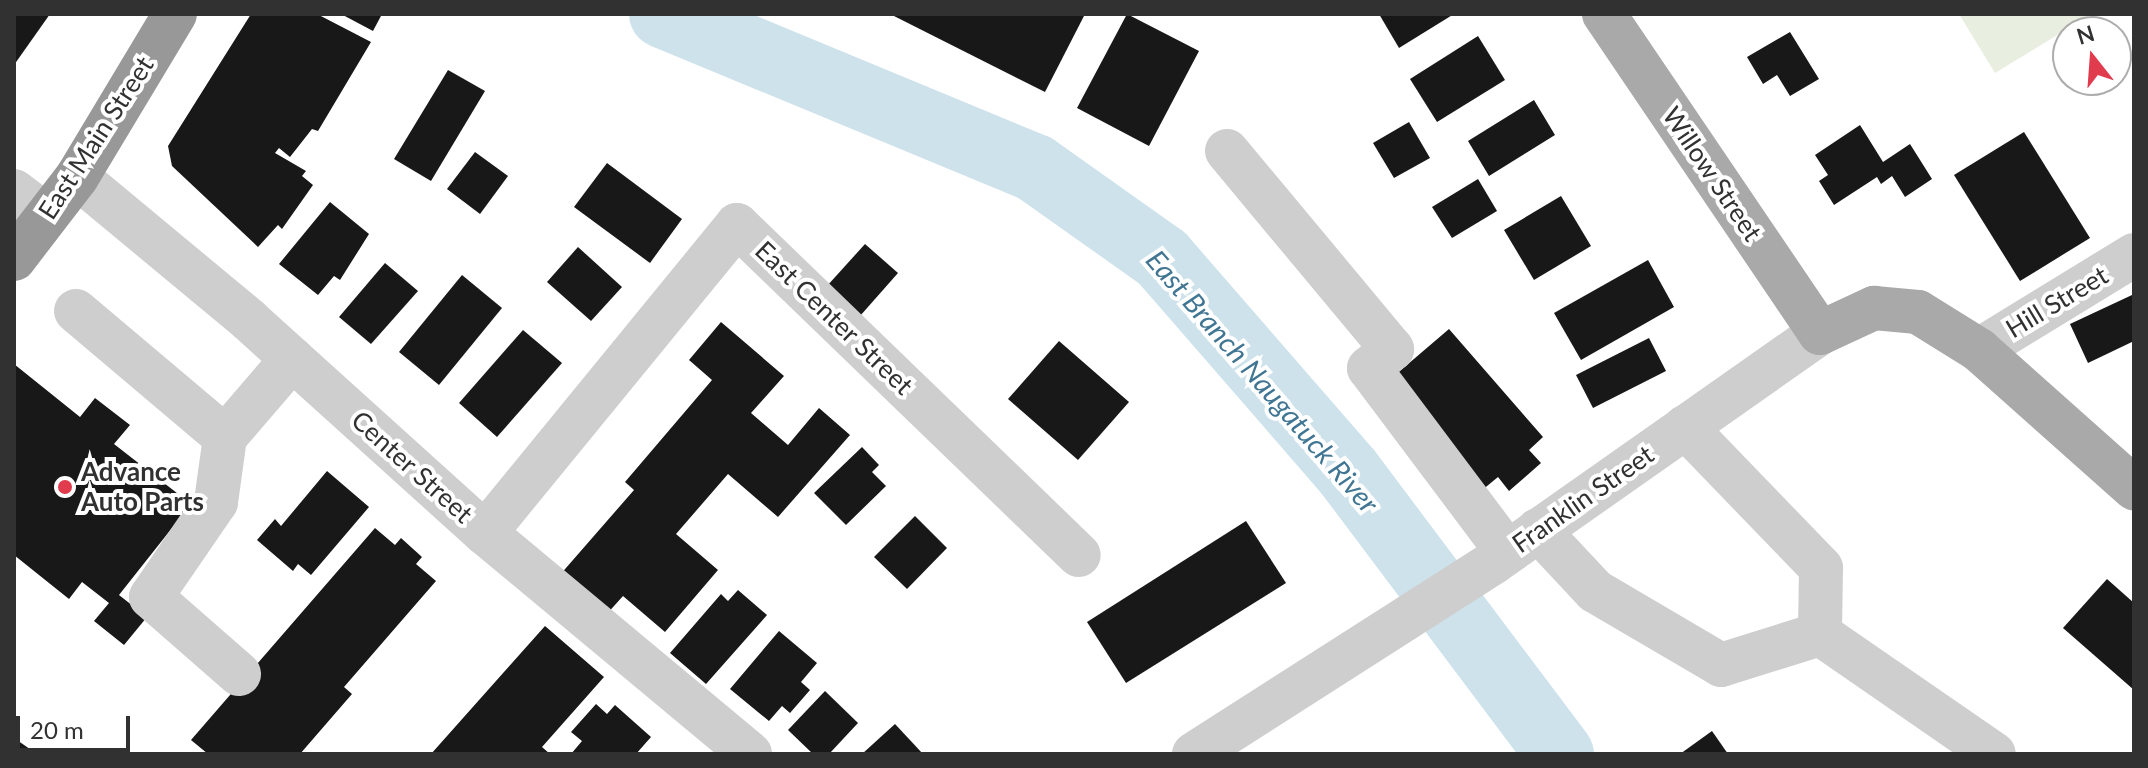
<!DOCTYPE html>
<style>
body{margin:0}
#map{position:relative;width:2148px;height:768px;overflow:hidden;background:#fff;font-family:Lato,sans-serif}
div>[style]{position:absolute}
[style*='--x']{left:calc(var(--x)*1px);top:calc(var(--y)*1px);width:calc(var(--w)*1px);rotate:calc(var(--a)*1deg)}
.green>*{inset:0;background:#e8eee0}
.river>*{height:68px;margin:-34px;padding:0 34px;transform-origin:34px;border-radius:34px;background:#cee2ec}
.building>*{inset:0;background:#181818}
.minor>*{height:44px;margin:-22px;padding:0 22px;transform-origin:22px;border-radius:22px;background:#cecece}
.major>*{height:44px;margin:-22px;padding:0 22px;transform-origin:22px;border-radius:22px;background:#a9a9a9}
.highway>*{height:44px;margin:-22px;padding:0 22px;transform-origin:22px;border-radius:22px;background:#989898}
.dots>*{width:22px;height:22px;translate:-50% -50%;box-sizing:border-box;border:4px solid #fff;border-radius:50%}
span{translate:-50% -50%;white-space:nowrap;text-align:center;line-height:1.15;-webkit-text-stroke:8px #fff;paint-order:stroke}
.street-label{font-size:26px;color:#313131}
.poi-label{font-size:26px;color:#313131;font-weight:700}
.left{translate:0 -50%;text-align:left}
.water-label{font-size:28px;color:#407693;font-style:italic}
.frame{position:absolute;inset:0;border:16px solid #313131;pointer-events:none}
.north{position:absolute;left:2052px;top:16px;width:80px;height:80px;box-sizing:border-box;background:#fff;border:2px solid #adadad;border-radius:50%;rotate:343deg;font-size:22px;font-weight:700;line-height:32px;text-align:center;color:#313131}
.north::after{content:'';display:block;margin:auto;width:28px;height:36px;background:#e13b4e;clip-path:polygon(50% 0,100% 100%,50% 72%,0 100%)}
.scale{position:absolute;left:16px;top:716px;width:114px;height:36px;box-sizing:border-box;border:4px solid #313131;border-top:0;padding-left:10px;font-size:24px;line-height:28px;white-space:nowrap;color:#313131;-webkit-text-stroke:6px #fff;paint-order:stroke}
</style>
<div id="map">
<div class="green">
<i style="clip-path:polygon(1959px 14px,2092px 14px,1995px 73px)"></i>
</div>
<div class="river">
<i style="--x:663;--y:14;--w:403;--a:22.5"></i>
<i style="--x:1035;--y:168;--w:156;--a:35.3"></i>
<i style="--x:1162;--y:258;--w:284;--a:49"></i>
<i style="--x:1348;--y:472;--w:353;--a:53.1"></i>
</div>
<div class="building">
<i style="clip-path:polygon(14px 14px,50px 14px,14px 65px)"></i>
<i style="clip-path:polygon(251px 14px,317px 14px,371px 42px,318px 131px,312px 129px,290px 157px,279px 148px,275px 153px,306px 171px,302px 176px,313px 185px,282px 229px,278px 225px,258px 247px,172px 166px,168px 146px)"></i>
<i style="clip-path:polygon(341px 14px,382px 14px,373px 31px)"></i>
<i style="clip-path:polygon(890px 14px,1085px 14px,1045px 92px)"></i>
<i style="clip-path:polygon(1127px 14px,1199px 51px,1149px 146px,1077px 108px)"></i>
<i style="clip-path:polygon(1379px 14px,1454px 14px,1399px 48px)"></i>
<i style="clip-path:polygon(1790px 32px,1819px 79px,1790px 96px,1777px 75px,1763px 84px,1747px 57px)"></i>
<i style="clip-path:polygon(1478px 36px,1505px 80px,1437px 122px,1410px 79px)"></i>
<i style="clip-path:polygon(448px 70px,485px 91px,431px 181px,394px 159px)"></i>
<i style="clip-path:polygon(1534px 100px,1555px 135px,1489px 176px,1468px 141px)"></i>
<i style="clip-path:polygon(1409px 122px,1430px 158px,1394px 178px,1373px 143px)"></i>
<i style="clip-path:polygon(1860px 125px,1883px 162px,1910px 144px,1932px 179px,1905px 197px,1892px 176px,1881px 184px,1877px 177px,1834px 205px,1819px 181px,1828px 175px,1815px 155px)"></i>
<i style="clip-path:polygon(2024px 132px,2090px 238px,2020px 281px,1954px 175px)"></i>
<i style="clip-path:polygon(475px 152px,508px 176px,480px 214px,447px 189px)"></i>
<i style="clip-path:polygon(607px 163px,682px 219px,650px 263px,574px 207px)"></i>
<i style="clip-path:polygon(1478px 179px,1497px 211px,1452px 238px,1432px 207px)"></i>
<i style="clip-path:polygon(1561px 196px,1591px 246px,1534px 280px,1504px 230px)"></i>
<i style="clip-path:polygon(330px 202px,369px 234px,340px 280px,334px 276px,318px 295px,279px 264px)"></i>
<i style="clip-path:polygon(865px 244px,898px 273px,860px 316px,827px 286px)"></i>
<i style="clip-path:polygon(578px 247px,622px 287px,591px 321px,547px 282px)"></i>
<i style="clip-path:polygon(1648px 260px,1674px 307px,1581px 360px,1554px 313px)"></i>
<i style="clip-path:polygon(385px 263px,418px 291px,371px 344px,339px 317px)"></i>
<i style="clip-path:polygon(462px 275px,502px 308px,439px 385px,399px 352px)"></i>
<i style="clip-path:polygon(2132px 295px,2134px 341px,2088px 363px,2070px 324px)"></i>
<i style="clip-path:polygon(721px 322px,784px 376px,751px 413px,788px 445px,819px 408px,850px 435px,778px 517px,728px 474px,676px 534px,718px 570px,665px 632px,623px 596px,605px 616px,559px 576px,634px 490px,625px 482px,712px 380px,689px 360px)"></i>
<i style="clip-path:polygon(1449px 329px,1543px 437px,1529px 450px,1541px 463px,1509px 491px,1498px 477px,1481px 491px,1387px 382px)"></i>
<i style="clip-path:polygon(523px 330px,562px 363px,497px 437px,459px 403px)"></i>
<i style="clip-path:polygon(1649px 338px,1666px 371px,1593px 408px,1576px 375px)"></i>
<i style="clip-path:polygon(1059px 341px,1129px 402px,1078px 460px,1008px 399px)"></i>
<i style="clip-path:polygon(14px 364px,80px 417px,95px 398px,130px 425px,114px 444px,191px 504px,119px 595px,147px 617px,124px 645px,94px 621px,109px 603px,82px 582px,69px 599px,14px 555px)"></i>
<i style="clip-path:polygon(862px 447px,879px 465px,872px 472px,886px 486px,846px 525px,814px 493px)"></i>
<i style="clip-path:polygon(327px 471px,369px 507px,311px 575px,298px 564px,293px 571px,257px 540px,275px 519px,281px 526px)"></i>
<i style="clip-path:polygon(915px 516px,947px 548px,907px 589px,874px 557px)"></i>
<i style="clip-path:polygon(1246px 521px,1286px 583px,1126px 683px,1087px 622px)"></i>
<i style="clip-path:polygon(375px 528px,395px 545px,401px 538px,422px 557px,416px 564px,436px 581px,344px 687px,352px 694px,300px 754px,208px 754px,191px 740px)"></i>
<i style="clip-path:polygon(2107px 579px,2134px 603px,2134px 690px,2063px 628px)"></i>
<i style="clip-path:polygon(738px 590px,767px 615px,706px 684px,670px 653px,721px 594px,728px 601px)"></i>
<i style="clip-path:polygon(545px 626px,604px 677px,542px 747px,550px 754px,431px 754px)"></i>
<i style="clip-path:polygon(779px 631px,817px 663px,801px 682px,810px 690px,790px 713px,782px 706px,769px 721px,730px 689px)"></i>
<i style="clip-path:polygon(825px 691px,858px 723px,829px 754px,813px 754px,788px 730px)"></i>
<i style="clip-path:polygon(596px 704px,607px 714px,615px 705px,651px 737px,636px 754px,571px 754px,582px 741px,571px 732px)"></i>
<i style="clip-path:polygon(895px 724px,923px 754px,862px 754px)"></i>
<i style="clip-path:polygon(1712px 731px,1728px 754px,1680px 754px)"></i>
<i style="clip-path:polygon(14px 738px,37px 754px,14px 754px)"></i>
</div>
<div class="minor">
<i style="--x:1227;--y:151;--w:258;--a:50.2"></i>
<i style="--x:1392;--y:349;--w:30;--a:140"></i>
<i style="--x:1369;--y:368;--w:230;--a:53.1"></i>
<i style="--x:77;--y:177;--w:224;--a:39.7"></i>
<i style="--x:249;--y:320;--w:318;--a:42.1"></i>
<i style="--x:485;--y:533;--w:345;--a:39.8"></i>
<i style="--x:14;--y:191;--w:41;--a:37.1"></i>
<i style="--x:76;--y:311;--w:195;--a:40.2"></i>
<i style="--x:225;--y:437;--w:103;--a:-49.3"></i>
<i style="--x:1979;--y:350;--w:182;--a:-31.5"></i>
<i style="--x:1685;--y:427;--w:196;--a:46"></i>
<i style="--x:1821;--y:568;--w:66;--a:90.9"></i>
<i style="--x:225;--y:437;--w:66;--a:97.9"></i>
<i style="--x:216;--y:502;--w:115;--a:124.4"></i>
<i style="--x:151;--y:597;--w:117;--a:41.2"></i>
<i style="--x:1538;--y:530;--w:83;--a:46.9"></i>
<i style="--x:1595;--y:591;--w:146;--a:30.4"></i>
<i style="--x:1721;--y:665;--w:104;--a:-17.4"></i>
<i style="--x:1820;--y:634;--w:211;--a:34.6"></i>
<i style="--x:485;--y:533;--w:398;--a:-50.7"></i>
<i style="--x:737;--y:225;--w:475;--a:44"></i>
<i style="--x:1194;--y:754;--w:356;--a:-32.6"></i>
<i style="--x:1494;--y:562;--w:398;--a:-35.1"></i>
</div>
<div class="major">
<i style="--x:1604;--y:14;--w:385;--a:55.9"></i>
<i style="--x:1820;--y:333;--w:60;--a:-24.8"></i>
<i style="--x:1874;--y:308;--w:44;--a:5.2"></i>
<i style="--x:1918;--y:312;--w:72;--a:31.9"></i>
<i style="--x:1979;--y:350;--w:208;--a:41.7"></i>
</div>
<div class="highway">
<i style="--x:14;--y:259;--w:103;--a:-52.5"></i>
<i style="--x:77;--y:177;--w:190;--a:-59"></i>
</div>
<div class="dots">
<i style="left:65px;top:487px;background:#e13b4e"></i>
</div>
<div class="street-label">
<span style="left:96px;top:138px;rotate:-57deg">East Main Street</span>
<span style="left:1712px;top:174px;rotate:56deg">Willow Street</span>
<span style="left:2057px;top:302px;rotate:-31deg">Hill Street</span>
<span style="left:834px;top:318px;rotate:44deg">East Center Street</span>
<span style="left:412px;top:467px;rotate:42deg">Center Street</span>
<span style="left:1583px;top:499px;rotate:-35deg">Franklin Street</span>
</div>
<div class="poi-label">
<span class="left" style="left:81px;top:487px">Advance<br>Auto Parts</span>
</div>
<div class="water-label">
<span style="left:1263px;top:381px;rotate:49deg">East Branch Naugatuck River</span>
</div>
<div class="frame"></div>
<div class="north">N</div>
<div class="scale">20 m</div>
</div>
